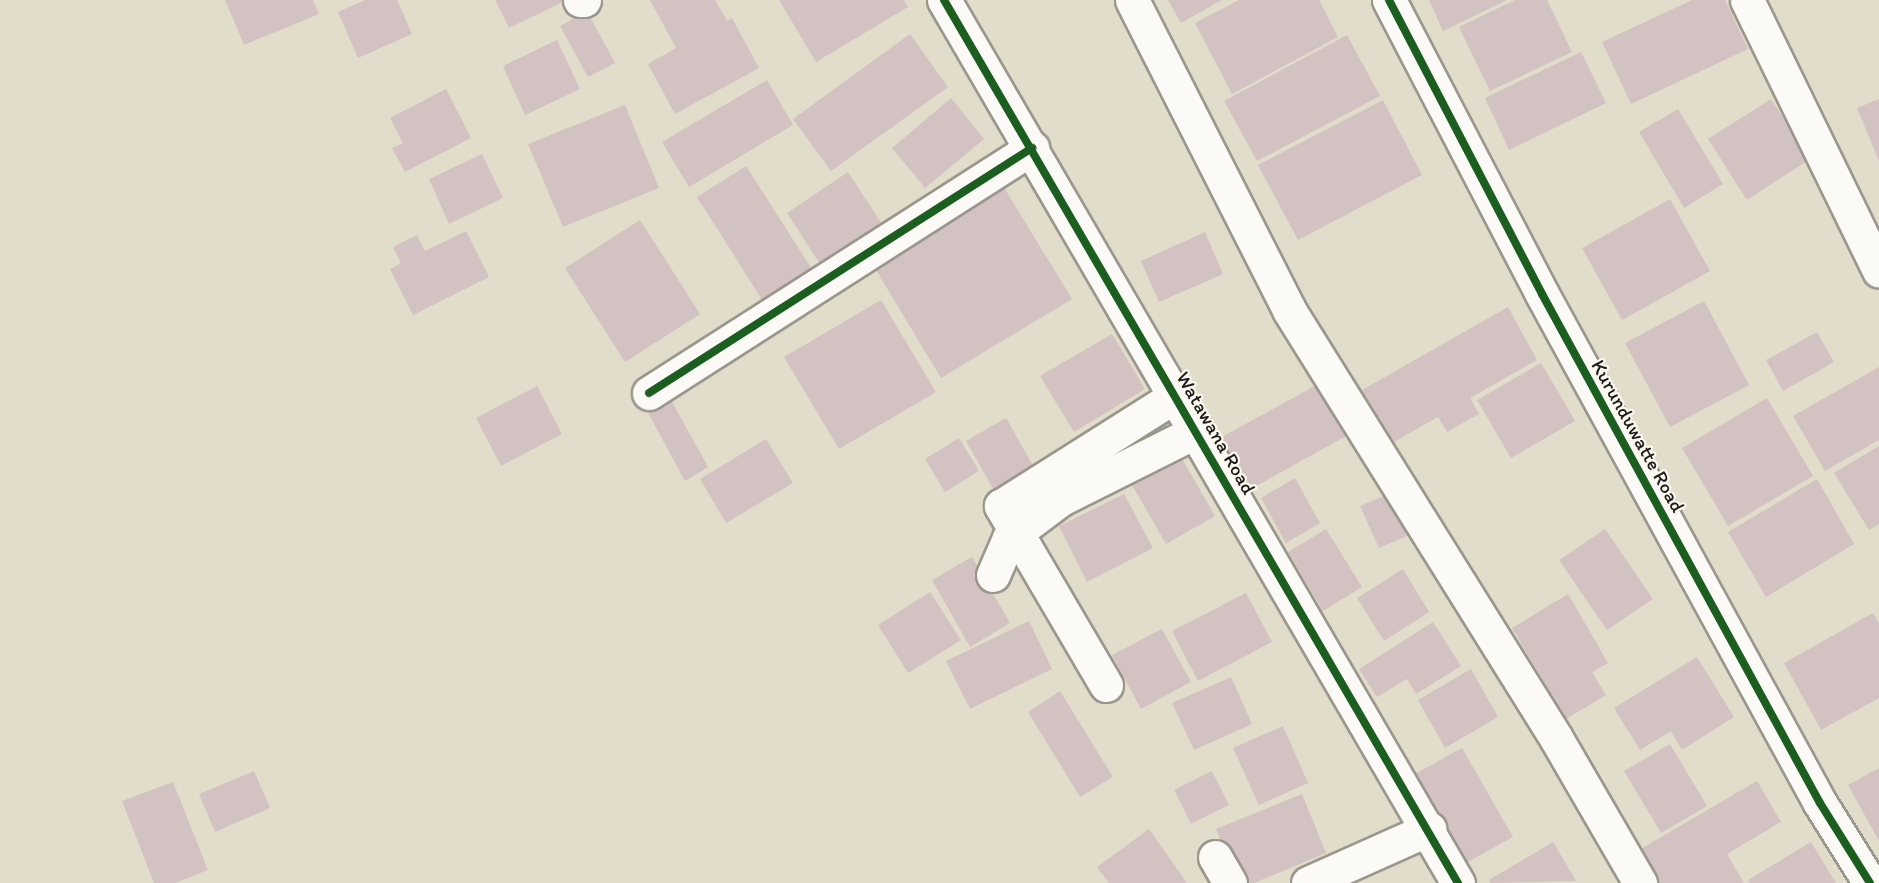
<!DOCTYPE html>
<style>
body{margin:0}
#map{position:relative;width:1879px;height:883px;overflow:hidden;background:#e2dcca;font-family:Itim,sans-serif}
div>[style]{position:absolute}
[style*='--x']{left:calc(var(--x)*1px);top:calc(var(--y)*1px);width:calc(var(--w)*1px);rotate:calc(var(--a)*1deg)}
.building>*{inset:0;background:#d3c2c2}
.roads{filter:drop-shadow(2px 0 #9a978c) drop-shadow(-2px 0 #9a978c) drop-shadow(0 2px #9a978c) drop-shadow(0 -2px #9a978c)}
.minor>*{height:33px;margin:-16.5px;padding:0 16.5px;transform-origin:16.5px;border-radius:16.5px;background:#fbfaf7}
.cycleway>*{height:8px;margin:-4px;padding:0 4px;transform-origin:4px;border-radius:4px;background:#1b5e20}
span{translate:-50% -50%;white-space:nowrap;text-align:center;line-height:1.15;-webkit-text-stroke:4.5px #fbf7ec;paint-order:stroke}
.street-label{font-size:20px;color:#1c1c1c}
</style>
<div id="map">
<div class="building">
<i style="clip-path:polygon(225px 0,313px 0,319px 14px,244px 45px)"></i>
<i style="clip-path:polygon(365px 0,397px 0,412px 34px,358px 58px,338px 12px)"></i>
<i style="clip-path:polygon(495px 0,562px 0,563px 2px,509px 28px)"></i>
<i style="clip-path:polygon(650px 0,715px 0,727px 21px,732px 18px,759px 68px,675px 114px,648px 64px,676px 48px)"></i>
<i style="clip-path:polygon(779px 0,903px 0,908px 7px,816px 62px)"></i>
<i style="clip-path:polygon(1168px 0,1222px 0,1181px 23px)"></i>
<i style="clip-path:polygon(1239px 0,1319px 0,1338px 37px,1232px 94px,1195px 23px)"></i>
<i style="clip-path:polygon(1429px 0,1507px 0,1443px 31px)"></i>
<i style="clip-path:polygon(1515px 0,1547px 0,1572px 52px,1490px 91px,1459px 27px)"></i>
<i style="clip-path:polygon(1692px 0,1725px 0,1748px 49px,1631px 104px,1602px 42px)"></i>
<i style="clip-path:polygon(587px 11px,615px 63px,588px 77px,560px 26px)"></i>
<i style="clip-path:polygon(910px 34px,948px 87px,831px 171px,793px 119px)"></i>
<i style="clip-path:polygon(1347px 35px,1380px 96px,1257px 161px,1224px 101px)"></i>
<i style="clip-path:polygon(557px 40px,580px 89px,525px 115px,503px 66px)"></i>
<i style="clip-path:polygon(1581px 52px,1606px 103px,1509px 150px,1485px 98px)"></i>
<i style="clip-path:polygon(767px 80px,793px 125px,689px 187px,662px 142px)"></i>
<i style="clip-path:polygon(446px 89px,471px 138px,405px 172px,392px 148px,403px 143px,390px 118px)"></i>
<i style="clip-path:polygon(951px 98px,984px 139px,925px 188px,892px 148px)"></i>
<i style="clip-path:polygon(1771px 99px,1810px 159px,1747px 200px,1708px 139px)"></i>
<i style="clip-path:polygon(1879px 99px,1879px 161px,1857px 108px)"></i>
<i style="clip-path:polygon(1383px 100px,1422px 175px,1298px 240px,1258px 165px)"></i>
<i style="clip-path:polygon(625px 105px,659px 188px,563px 227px,528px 144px)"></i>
<i style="clip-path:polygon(1678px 109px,1723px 184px,1684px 208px,1639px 132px)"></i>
<i style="clip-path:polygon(482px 154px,503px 198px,449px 224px,429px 179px)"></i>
<i style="clip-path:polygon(746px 166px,815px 274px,766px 306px,697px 197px)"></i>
<i style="clip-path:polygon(848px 172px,884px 227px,822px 267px,787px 213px)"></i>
<i style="clip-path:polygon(1000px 181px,1072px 299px,941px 378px,870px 260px)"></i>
<i style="clip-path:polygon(1670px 199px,1710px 271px,1622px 320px,1582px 248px)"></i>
<i style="clip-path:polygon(640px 220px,700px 314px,625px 362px,565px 268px)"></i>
<i style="clip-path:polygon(466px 231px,489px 277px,413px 315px,390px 269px,401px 263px,393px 247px,417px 235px,425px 251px)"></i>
<i style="clip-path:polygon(1205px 232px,1223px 274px,1159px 302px,1141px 261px)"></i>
<i style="clip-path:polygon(881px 300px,936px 392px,839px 449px,784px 357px)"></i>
<i style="clip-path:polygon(1704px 301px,1749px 385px,1670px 427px,1625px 343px)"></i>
<i style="clip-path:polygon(1508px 307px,1537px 360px,1470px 398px,1479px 414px,1447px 432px,1438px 417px,1392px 443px,1362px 390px)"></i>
<i style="clip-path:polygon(1817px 332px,1834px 362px,1783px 391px,1766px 360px)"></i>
<i style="clip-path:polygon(1112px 334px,1145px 389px,1074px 432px,1040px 376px)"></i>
<i style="clip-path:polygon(1541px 363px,1575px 421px,1511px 458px,1477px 400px)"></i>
<i style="clip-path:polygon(1879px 367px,1879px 440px,1825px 471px,1793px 416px)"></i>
<i style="clip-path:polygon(1320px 383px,1348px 435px,1249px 490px,1220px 438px)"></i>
<i style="clip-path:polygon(537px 386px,562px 434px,501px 466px,476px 418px)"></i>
<i style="clip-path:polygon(670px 398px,708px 467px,685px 481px,648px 413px)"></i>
<i style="clip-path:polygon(1767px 398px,1813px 476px,1728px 526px,1682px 448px)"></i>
<i style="clip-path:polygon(1006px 418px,1036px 471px,996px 494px,966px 441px)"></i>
<i style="clip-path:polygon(959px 438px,979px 471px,945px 492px,925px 459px)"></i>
<i style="clip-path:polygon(766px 439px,793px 483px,726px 523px,700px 479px)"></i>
<i style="clip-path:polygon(1879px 446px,1879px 524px,1869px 530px,1834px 473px)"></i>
<i style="clip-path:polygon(1181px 457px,1215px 516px,1166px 544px,1132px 485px)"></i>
<i style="clip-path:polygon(1295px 478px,1320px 523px,1286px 543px,1261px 498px)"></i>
<i style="clip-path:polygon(1817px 479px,1854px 544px,1766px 597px,1728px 532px)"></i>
<i style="clip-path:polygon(1394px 492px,1412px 534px,1379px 548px,1360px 506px)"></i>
<i style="clip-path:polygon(1124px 494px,1153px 548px,1087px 582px,1059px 526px)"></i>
<i style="clip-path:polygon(1326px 529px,1362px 587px,1323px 611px,1288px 552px)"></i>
<i style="clip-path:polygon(1605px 529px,1653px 599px,1607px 630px,1559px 560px)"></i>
<i style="clip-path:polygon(972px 557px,1010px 623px,970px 647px,932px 580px)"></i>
<i style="clip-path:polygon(1403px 569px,1429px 612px,1384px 641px,1357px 598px)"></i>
<i style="clip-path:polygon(930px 592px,961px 640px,908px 673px,878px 625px)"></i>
<i style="clip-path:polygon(1246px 593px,1272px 642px,1198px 681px,1172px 631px)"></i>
<i style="clip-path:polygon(1568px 594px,1608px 663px,1592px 672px,1606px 695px,1566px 719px,1512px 628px)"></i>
<i style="clip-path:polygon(1873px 613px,1879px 624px,1879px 698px,1821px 730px,1784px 663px)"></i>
<i style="clip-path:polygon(1029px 621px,1052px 669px,970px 709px,946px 661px)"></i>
<i style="clip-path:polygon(1433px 622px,1461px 666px,1416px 694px,1407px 679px,1377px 697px,1359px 669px)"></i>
<i style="clip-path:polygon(1162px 629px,1191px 682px,1141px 709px,1112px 655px)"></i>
<i style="clip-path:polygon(1697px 657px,1734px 717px,1682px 750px,1671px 731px,1640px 750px,1614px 708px)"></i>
<i style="clip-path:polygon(1471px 669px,1498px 717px,1445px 748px,1418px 700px)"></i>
<i style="clip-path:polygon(1231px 677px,1252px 724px,1194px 750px,1172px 703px)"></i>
<i style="clip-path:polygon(1060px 691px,1113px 777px,1080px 797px,1028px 712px)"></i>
<i style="clip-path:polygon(1283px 726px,1308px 783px,1259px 805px,1233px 748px)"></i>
<i style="clip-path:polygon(1670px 744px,1707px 806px,1661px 833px,1624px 771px)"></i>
<i style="clip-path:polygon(1462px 748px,1513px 837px,1466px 863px,1415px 774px)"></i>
<i style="clip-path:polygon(1879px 768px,1879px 841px,1848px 785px)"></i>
<i style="clip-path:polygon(254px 771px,270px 808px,215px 832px,199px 794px)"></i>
<i style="clip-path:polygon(1212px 771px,1229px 805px,1191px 824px,1174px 790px)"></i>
<i style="clip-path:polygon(1757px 781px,1781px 822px,1727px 854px,1744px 883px,1649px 883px,1632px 854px)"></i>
<i style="clip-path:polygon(173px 782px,208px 870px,175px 883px,154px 883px,122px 801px)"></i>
<i style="clip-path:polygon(1302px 794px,1326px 853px,1254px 883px,1238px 883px,1216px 829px)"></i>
<i style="clip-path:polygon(1149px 829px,1187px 883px,1109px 883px,1097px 867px)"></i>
<i style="clip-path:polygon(1553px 842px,1576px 881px,1491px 883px,1489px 880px)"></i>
<i style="clip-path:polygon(1811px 842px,1836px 883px,1750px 883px,1748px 880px)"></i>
</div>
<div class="roads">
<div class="minor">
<i style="--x:580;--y:0;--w:4;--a:0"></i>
<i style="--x:944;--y:0;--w:1022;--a:59.8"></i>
<i style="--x:1132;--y:0;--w:347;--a:63.1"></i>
<i style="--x:1289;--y:310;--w:504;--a:58.04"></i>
<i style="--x:1556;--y:738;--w:168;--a:59.9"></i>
<i style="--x:1389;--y:0;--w:331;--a:62.5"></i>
<i style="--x:1542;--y:294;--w:580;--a:61.36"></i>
<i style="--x:1820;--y:803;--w:94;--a:58"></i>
<i style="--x:1747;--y:0;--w:301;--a:64"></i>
<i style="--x:649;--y:393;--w:455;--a:-32.6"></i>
<i style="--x:993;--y:575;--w:40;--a:-66.6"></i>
<i style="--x:1009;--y:538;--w:65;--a:-36.9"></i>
<i style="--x:1061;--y:499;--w:152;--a:-26.6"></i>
<i style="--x:1106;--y:685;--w:208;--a:-120.4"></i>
<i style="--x:1001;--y:506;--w:206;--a:-32.3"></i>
<i style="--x:1215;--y:857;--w:30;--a:60"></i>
<i style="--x:1308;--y:883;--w:133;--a:-24.1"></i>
</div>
</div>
<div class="cycleway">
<i style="--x:944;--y:0;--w:1022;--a:59.8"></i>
<i style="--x:1389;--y:0;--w:331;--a:62.5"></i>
<i style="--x:1542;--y:294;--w:580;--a:61.36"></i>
<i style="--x:1820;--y:803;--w:94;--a:58"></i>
<i style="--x:649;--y:393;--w:455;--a:-32.6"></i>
</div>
<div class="street-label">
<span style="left:1216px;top:433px;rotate:60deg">Watawana Road</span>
<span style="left:1638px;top:436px;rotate:61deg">Kurunduwatte Road</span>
</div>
</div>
